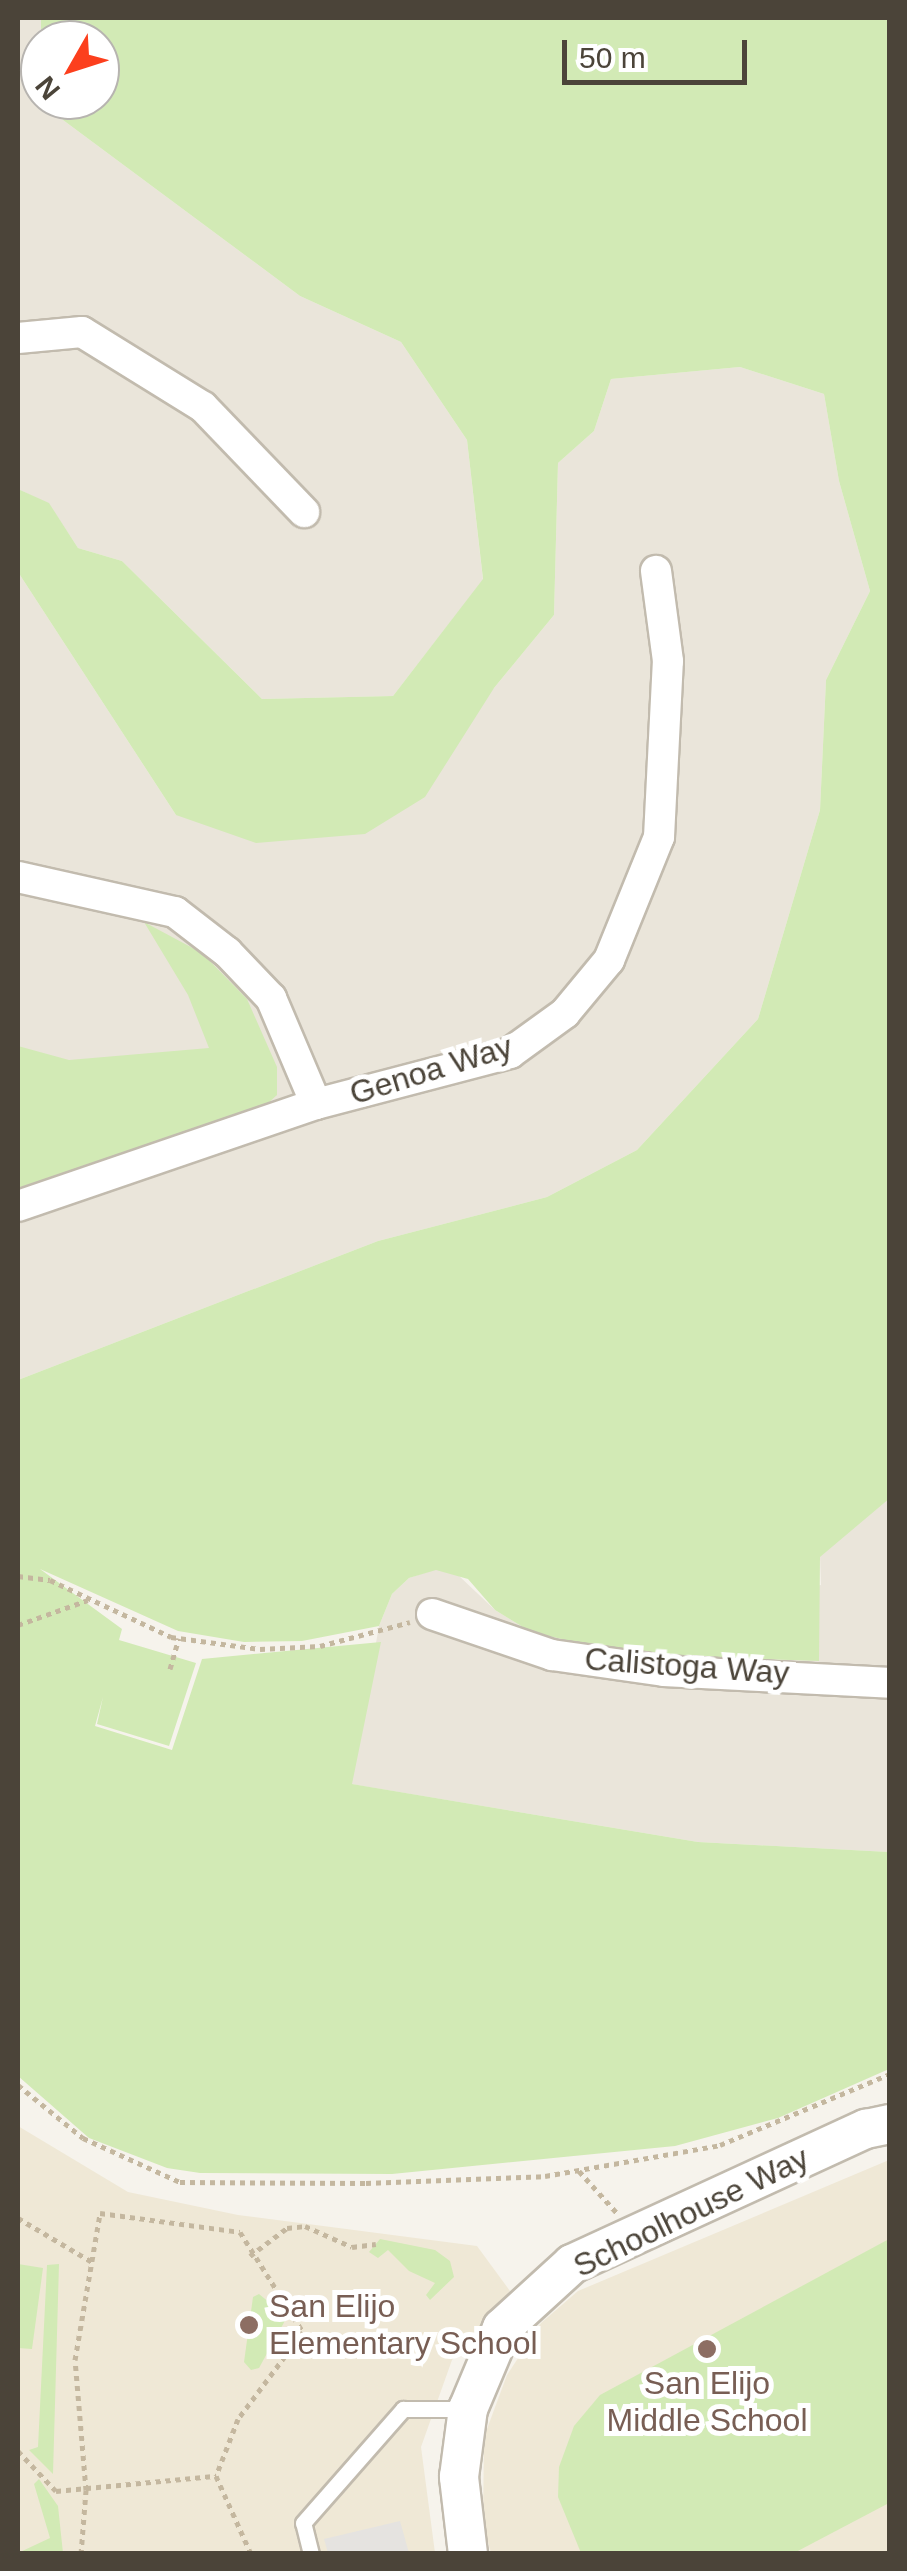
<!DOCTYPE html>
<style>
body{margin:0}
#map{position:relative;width:907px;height:2571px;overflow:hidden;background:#f6f3ec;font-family:Helvetica,sans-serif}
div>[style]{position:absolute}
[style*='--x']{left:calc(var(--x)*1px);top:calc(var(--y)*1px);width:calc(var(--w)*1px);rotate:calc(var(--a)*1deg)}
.residential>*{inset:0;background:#eae5da}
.education>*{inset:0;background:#efe8d6}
.green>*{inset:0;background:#d2eab5}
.parking>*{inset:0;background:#e5e3e0}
.path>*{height:5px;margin-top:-2.5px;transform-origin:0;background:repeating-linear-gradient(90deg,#c4b79f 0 5px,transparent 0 10px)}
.roads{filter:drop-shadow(2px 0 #c2bbae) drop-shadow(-2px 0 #c2bbae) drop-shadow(0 2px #c2bbae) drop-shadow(0 -2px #c2bbae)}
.service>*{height:15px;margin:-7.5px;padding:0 7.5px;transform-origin:7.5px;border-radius:7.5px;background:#fff}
.minor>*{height:30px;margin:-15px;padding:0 15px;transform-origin:15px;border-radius:15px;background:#fff}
.tertiary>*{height:38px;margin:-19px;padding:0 19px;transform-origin:19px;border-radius:19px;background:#fff}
.dots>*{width:28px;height:28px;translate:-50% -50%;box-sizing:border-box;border:5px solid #fff;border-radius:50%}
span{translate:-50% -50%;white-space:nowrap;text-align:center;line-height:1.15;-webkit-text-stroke:10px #fff;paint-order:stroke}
.street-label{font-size:32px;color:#4b4439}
.education-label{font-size:32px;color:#785e54}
.left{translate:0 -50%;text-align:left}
.frame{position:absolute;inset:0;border:20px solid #4b4439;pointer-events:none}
.north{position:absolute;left:20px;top:20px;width:100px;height:100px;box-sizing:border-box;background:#fff;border:2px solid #b7b4b0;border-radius:50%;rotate:231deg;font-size:28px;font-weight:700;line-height:40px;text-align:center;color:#4b4439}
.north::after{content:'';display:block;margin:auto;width:35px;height:45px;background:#fc3f1d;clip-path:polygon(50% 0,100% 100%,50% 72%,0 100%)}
.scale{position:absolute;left:562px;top:40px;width:185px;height:45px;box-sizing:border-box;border:5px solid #4b4439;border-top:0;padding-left:12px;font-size:30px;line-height:35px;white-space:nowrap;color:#4b4439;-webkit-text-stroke:8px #fff;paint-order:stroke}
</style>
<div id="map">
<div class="residential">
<i style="clip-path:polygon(18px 18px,41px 18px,40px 100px,53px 100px,63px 120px,300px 296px,401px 342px,467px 440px,483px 580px,393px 696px,262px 699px,122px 561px,78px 548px,49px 504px,18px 489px)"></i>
<i style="clip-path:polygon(740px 367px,824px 394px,839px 481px,870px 591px,826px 680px,820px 810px,758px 1019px,637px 1150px,547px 1197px,378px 1241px,18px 1380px,18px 572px,176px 815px,494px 688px,554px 615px,558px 463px,594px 431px,611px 379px)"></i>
<i style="clip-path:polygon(889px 1498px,889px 1852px,698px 1842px,351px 1784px,379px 1626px,392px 1594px,409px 1578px,436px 1569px,457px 1574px,495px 1610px,531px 1632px,550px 1634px,821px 1585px,820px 1556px)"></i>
</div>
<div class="education">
<i style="clip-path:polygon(18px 2126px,128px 2192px,238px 2215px,477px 2246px,510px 2291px,452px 2360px,421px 2447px,435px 2553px,18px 2553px)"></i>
<i style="clip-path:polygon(889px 2160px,889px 2553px,491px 2553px,483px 2524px,484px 2437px,507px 2375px,541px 2323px,578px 2291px)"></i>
</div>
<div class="green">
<i style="clip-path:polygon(41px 18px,889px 18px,890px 1498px,820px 1557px,819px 1661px,628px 1654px,531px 1632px,495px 1610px,468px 1579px,436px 1570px,409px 1578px,392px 1594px,379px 1626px,302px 1641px,244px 1642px,178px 1631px,40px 1569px,122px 1629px,119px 1640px,196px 1663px,169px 1746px,97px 1724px,103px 1697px,95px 1726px,172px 1750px,202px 1659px,381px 1642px,352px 1784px,698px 1842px,889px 1852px,889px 2069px,778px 2118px,675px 2146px,392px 2174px,200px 2173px,167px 2168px,89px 2138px,18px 2076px,18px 1380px,378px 1241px,547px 1197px,637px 1150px,758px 1019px,820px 810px,826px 680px,870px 591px,839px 481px,824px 394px,740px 367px,611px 379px,594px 431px,558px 463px,554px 615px,494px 688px,425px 797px,365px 834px,256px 843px,176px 815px,18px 572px,18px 489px,49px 503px,78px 548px,122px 561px,262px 699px,393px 696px,483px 579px,467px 440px,401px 342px,300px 296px,63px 120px,53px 100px,100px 100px,100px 40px,41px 40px)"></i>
<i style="clip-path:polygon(144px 922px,202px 953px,247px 999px,277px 1067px,277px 1095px,266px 1105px,18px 1188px,18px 1046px,69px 1060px,209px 1048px,188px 995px)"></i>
<i style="clip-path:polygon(380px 2239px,435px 2250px,450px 2261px,454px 2277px,430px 2300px,426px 2295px,435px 2283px,409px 2271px,388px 2250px,378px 2258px,369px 2252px)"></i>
<i style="clip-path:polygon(889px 2239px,889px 2503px,794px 2553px,581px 2553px,558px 2497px,559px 2467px,574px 2426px,600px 2395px)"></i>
<i style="clip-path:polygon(18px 2264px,43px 2268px,32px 2349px,18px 2348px)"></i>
<i style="clip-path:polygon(59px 2264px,53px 2474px,29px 2450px,38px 2447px,47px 2265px)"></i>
<i style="clip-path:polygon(259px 2294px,287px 2317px,259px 2368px,251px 2370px,244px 2362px,253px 2297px)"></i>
<i style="clip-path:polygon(39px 2479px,58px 2506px,63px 2553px,18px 2553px,50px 2538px,34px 2484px)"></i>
</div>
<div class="parking">
<i style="clip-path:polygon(400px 2521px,409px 2553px,328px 2553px,324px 2539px)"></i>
</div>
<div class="path">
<i style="--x:18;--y:1576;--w:32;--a:7"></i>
<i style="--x:50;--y:1580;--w:134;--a:25.2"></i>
<i style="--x:171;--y:1637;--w:90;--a:7.7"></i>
<i style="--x:260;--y:1649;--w:60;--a:-2.9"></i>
<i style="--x:320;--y:1646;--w:93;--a:-14.9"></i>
<i style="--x:18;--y:1625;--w:74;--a:-19.7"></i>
<i style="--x:170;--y:1669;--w:32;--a:-74"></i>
<i style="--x:18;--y:2085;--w:84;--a:39.2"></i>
<i style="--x:83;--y:2138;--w:107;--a:24.4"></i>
<i style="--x:180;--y:2182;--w:186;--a:0.3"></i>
<i style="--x:366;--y:2183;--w:179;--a:-2.2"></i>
<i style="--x:545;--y:2176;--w:178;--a:-10"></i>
<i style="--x:720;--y:2145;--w:184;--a:-22.7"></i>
<i style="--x:579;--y:2171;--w:57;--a:47.9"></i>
<i style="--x:18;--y:2218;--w:86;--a:30.7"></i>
<i style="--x:250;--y:2256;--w:46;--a:-37.1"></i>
<i style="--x:287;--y:2228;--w:18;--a:-6"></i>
<i style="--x:305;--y:2226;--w:51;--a:24.1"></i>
<i style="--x:352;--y:2247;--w:24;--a:-7"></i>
<i style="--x:18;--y:2451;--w:55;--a:46.5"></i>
<i style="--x:56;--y:2491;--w:161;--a:-5.4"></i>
<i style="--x:216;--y:2476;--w:85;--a:65.8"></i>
<i style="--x:817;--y:2553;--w:1;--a:90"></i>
<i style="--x:81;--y:2554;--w:64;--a:-85.5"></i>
<i style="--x:86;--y:2490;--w:130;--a:-94.8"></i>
<i style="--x:75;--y:2360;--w:149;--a:-80.3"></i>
<i style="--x:100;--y:2213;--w:141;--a:7.7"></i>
<i style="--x:240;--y:2232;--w:118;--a:57.8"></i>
<i style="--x:303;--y:2332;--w:109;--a:126.8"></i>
<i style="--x:238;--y:2419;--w:61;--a:111.1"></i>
</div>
<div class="roads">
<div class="service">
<i style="--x:311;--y:2554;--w:32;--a:-104"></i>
<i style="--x:303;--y:2523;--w:152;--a:-48.7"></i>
<i style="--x:403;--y:2409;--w:65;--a:0"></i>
</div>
<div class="minor">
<i style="--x:18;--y:338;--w:64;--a:-5.4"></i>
<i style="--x:82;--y:332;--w:142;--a:31.8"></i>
<i style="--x:203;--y:407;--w:146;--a:46.1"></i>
<i style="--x:18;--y:877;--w:161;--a:12.6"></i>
<i style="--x:175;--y:912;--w:66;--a:37.6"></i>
<i style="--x:227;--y:952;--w:64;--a:46.3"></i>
<i style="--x:271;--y:998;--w:115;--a:67"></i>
<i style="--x:18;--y:1206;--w:315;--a:-18.9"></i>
<i style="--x:316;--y:1104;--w:201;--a:-14.7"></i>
<i style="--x:510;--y:1053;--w:68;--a:-36"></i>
<i style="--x:565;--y:1013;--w:69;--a:-50.3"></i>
<i style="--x:609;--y:960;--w:133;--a:-67.9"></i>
<i style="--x:659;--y:837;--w:176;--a:-87.1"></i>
<i style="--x:668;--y:661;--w:91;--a:-97.6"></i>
<i style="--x:432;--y:1614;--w:127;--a:18.9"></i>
<i style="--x:552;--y:1655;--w:113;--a:8.1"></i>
<i style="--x:664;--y:1671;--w:226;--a:3"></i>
</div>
<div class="tertiary">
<i style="--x:468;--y:2554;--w:78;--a:-96.7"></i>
<i style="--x:459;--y:2477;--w:69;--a:-82.5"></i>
<i style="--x:468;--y:2409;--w:88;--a:-67.2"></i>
<i style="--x:502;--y:2328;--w:95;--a:-42.4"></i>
<i style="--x:572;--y:2264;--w:324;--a:-24.7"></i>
<i style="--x:866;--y:2129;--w:25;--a:-12"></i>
</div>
</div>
<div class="dots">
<i style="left:249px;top:2325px;background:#8d6e63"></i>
<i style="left:707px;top:2349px;background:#8d6e63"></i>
</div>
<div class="street-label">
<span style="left:431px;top:1070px;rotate:-17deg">Genoa Way</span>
<span style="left:687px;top:1666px;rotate:4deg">Calistoga Way</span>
<span style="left:691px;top:2212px;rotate:-26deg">Schoolhouse Way</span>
</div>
<div class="education-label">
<span class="left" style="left:269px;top:2325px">San Elijo<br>Elementary School</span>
<span style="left:707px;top:2402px">San Elijo<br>Middle School</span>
</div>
<div class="frame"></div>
<div class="north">N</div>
<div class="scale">50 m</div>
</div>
